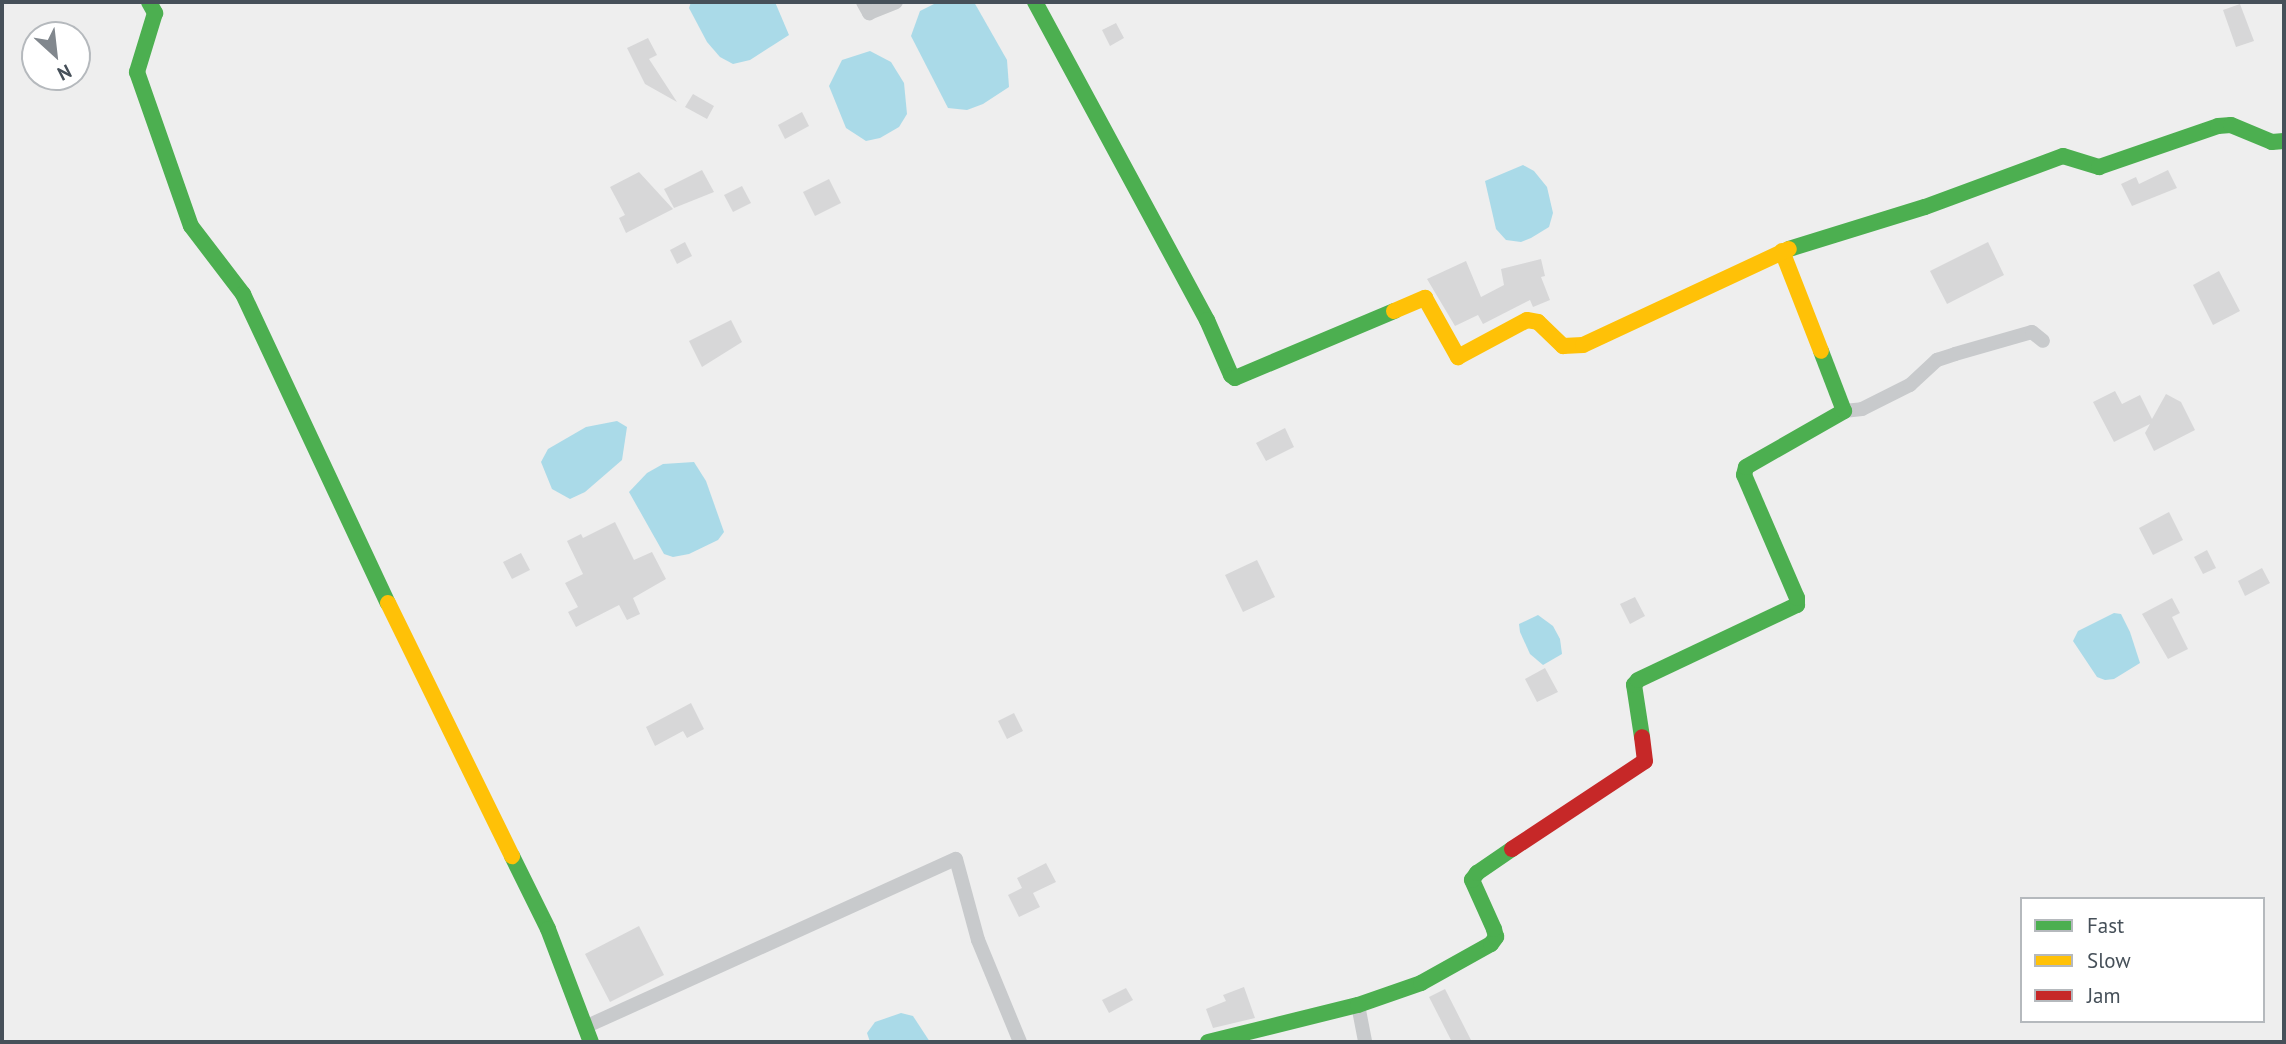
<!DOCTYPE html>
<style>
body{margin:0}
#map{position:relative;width:2286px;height:1044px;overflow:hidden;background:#eee;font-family:"PT Sans",sans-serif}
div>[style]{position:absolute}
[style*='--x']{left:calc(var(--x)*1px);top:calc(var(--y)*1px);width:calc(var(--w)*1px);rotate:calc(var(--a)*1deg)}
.water>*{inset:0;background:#aadae8}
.building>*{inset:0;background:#d7d7d8}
.street>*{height:14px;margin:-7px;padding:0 7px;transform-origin:7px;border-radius:7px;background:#c8cacc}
.fast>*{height:16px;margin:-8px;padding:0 8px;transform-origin:8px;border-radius:8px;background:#4caf50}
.slow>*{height:16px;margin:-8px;padding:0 8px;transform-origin:8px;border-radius:8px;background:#ffc107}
.jam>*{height:16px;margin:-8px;padding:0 8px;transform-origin:8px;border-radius:8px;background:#c62828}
span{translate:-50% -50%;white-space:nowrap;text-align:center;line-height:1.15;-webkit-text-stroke:6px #fff;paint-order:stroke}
.frame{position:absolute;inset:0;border:4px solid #465059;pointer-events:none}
.legend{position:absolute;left:2020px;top:897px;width:245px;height:126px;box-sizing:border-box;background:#fff;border:2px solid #b5b9bd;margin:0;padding:9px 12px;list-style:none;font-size:21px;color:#465059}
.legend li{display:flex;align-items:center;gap:14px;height:35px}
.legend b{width:35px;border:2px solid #b5b9bd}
.north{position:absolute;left:21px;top:21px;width:70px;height:70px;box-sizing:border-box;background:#fff;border:2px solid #b5b9bd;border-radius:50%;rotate:153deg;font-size:19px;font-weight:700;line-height:28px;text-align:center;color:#465059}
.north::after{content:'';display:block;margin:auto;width:24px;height:32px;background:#81878d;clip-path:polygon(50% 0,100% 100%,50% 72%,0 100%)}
</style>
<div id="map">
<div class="water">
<i style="clip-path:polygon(691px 2px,775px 2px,789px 35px,750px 60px,733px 64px,720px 57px,707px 42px,689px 8px)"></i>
<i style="clip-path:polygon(938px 2px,974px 2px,1007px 60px,1009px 87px,983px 104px,967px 110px,948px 108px,911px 36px,920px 11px)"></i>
<i style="clip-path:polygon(870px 51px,891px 62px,904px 83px,907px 114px,899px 127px,880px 138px,866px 141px,846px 128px,829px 86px,842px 60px)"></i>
<i style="clip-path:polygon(1523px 165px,1534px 171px,1547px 187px,1553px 213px,1549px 227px,1531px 238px,1521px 242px,1506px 240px,1496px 229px,1485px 181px)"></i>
<i style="clip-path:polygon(617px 421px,627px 427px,622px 460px,585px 492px,570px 499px,552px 489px,541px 462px,548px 449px,586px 427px)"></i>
<i style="clip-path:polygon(694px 462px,706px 481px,724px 532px,718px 540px,689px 554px,673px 557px,664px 554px,629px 492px,647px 473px,663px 464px)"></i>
<i style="clip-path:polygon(2114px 613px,2121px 614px,2130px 632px,2140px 663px,2114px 679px,2105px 680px,2097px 677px,2073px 641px,2078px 631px)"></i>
<i style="clip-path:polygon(1538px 615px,1553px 626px,1560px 639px,1562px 654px,1543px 665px,1530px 654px,1520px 632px,1519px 624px)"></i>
<i style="clip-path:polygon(901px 1013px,913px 1016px,930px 1042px,870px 1042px,867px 1033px,875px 1022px)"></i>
</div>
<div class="building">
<i style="clip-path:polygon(2240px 4px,2254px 41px,2236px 47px,2223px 10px)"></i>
<i style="clip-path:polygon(1116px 23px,1124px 38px,1110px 46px,1102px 30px)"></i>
<i style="clip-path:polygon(648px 38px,657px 55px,649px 59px,677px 102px,645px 84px,627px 48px)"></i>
<i style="clip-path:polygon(693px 94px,714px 106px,707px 119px,685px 107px)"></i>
<i style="clip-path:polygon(802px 112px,809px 126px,785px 139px,778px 125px)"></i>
<i style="clip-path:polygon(702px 170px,714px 192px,674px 208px,664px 189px)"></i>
<i style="clip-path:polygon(2168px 170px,2177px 188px,2132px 206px,2121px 184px,2136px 177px,2139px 184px)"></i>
<i style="clip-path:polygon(639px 172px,673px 209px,626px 233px,619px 218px,625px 215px,610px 187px)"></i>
<i style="clip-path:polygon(829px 179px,841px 203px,815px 216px,803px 192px)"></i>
<i style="clip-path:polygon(742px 186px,751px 203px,733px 212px,724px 195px)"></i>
<i style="clip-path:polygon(685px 242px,692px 256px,677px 264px,670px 250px)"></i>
<i style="clip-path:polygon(1988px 242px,2004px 275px,1947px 304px,1930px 271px)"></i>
<i style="clip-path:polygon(1541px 259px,1545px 276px,1541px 277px,1550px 300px,1533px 307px,1530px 300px,1483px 324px,1478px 315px,1455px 326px,1427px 279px,1466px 261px,1481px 297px,1504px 285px,1501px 269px)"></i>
<i style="clip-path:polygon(2219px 271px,2240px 311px,2213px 325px,2193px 285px)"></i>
<i style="clip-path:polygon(731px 320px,742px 342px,702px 367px,689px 341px)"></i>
<i style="clip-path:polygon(2115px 391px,2122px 404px,2140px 395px,2152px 419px,2166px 394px,2181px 402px,2195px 430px,2154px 451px,2145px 433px,2150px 424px,2114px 442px,2093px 402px)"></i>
<i style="clip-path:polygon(1285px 428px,1294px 447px,1266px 461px,1256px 443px)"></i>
<i style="clip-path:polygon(2169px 512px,2183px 540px,2153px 555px,2139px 528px)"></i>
<i style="clip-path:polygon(615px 522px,634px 560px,652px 552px,666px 579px,633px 598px,640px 614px,627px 620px,619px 605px,576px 627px,568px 612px,578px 607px,565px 583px,583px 574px,567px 541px,581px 534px,583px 538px)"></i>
<i style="clip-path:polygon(2207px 550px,2216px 568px,2203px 574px,2194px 557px)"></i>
<i style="clip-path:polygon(521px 553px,530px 570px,512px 579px,503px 562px)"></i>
<i style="clip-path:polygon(1257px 560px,1275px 597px,1243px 612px,1225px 575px)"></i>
<i style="clip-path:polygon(2262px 568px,2270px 583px,2245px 596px,2238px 581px)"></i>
<i style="clip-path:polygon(1635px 597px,1645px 616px,1630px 624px,1620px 604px)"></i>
<i style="clip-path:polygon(2172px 598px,2180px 613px,2172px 617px,2188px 649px,2168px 659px,2142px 614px)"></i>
<i style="clip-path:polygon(1545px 668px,1558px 692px,1537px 702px,1525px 679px)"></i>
<i style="clip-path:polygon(691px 703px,704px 729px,687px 738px,683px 731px,655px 746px,646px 727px)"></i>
<i style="clip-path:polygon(1014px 713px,1023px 731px,1007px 739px,998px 721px)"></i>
<i style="clip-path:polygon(1046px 863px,1056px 882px,1033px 893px,1040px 907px,1019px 917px,1008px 895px,1022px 888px,1017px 878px)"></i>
<i style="clip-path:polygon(639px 926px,664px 975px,610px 1002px,585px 954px)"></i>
<i style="clip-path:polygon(1244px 987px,1255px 1018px,1213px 1028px,1206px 1009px,1226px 1001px,1223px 995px)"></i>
<i style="clip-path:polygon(1126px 988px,1133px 1000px,1109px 1013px,1102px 1000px)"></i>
<i style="clip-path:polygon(1445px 989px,1472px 1042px,1452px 1042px,1429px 997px)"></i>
</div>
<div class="street">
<i style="--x:863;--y:2;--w:13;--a:61"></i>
<i style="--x:869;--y:13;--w:29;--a:-22"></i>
<i style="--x:1844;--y:411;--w:18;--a:-6"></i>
<i style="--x:1862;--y:409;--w:54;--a:-26.6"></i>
<i style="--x:1910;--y:385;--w:37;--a:-43"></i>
<i style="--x:1937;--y:360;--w:19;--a:-18"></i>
<i style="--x:1955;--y:354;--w:80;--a:-15.9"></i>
<i style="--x:2032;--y:332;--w:14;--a:39"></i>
<i style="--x:1358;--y:1005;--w:38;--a:79"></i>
<i style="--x:585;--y:1027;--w:407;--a:-24.4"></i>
<i style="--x:956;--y:859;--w:84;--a:74.8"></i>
<i style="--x:978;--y:940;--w:110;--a:67.6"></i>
</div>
<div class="fast">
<i style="--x:149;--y:2;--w:13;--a:61"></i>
<i style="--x:155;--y:13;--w:62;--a:107"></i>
<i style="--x:137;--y:72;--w:163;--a:70.7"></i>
<i style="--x:191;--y:226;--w:86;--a:52.6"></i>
<i style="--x:243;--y:294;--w:341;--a:64.9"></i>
<i style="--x:1035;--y:2;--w:362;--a:61.6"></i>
<i style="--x:1207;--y:320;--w:60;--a:66.4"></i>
<i style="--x:1231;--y:375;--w:5;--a:37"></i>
<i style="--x:1235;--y:378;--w:173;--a:-22.8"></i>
<i style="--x:1789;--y:249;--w:142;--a:-17.2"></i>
<i style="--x:1925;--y:207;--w:147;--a:-20.3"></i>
<i style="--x:2063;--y:156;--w:38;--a:17"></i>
<i style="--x:2099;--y:167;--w:126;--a:-19"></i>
<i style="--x:2218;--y:126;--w:13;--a:-4"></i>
<i style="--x:2231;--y:125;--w:44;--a:22.5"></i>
<i style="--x:2272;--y:142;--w:12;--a:-5"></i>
<i style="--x:1642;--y:737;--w:53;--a:-98.7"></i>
<i style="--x:1634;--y:685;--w:6;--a:-51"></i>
<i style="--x:1638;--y:680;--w:176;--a:-25.3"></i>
<i style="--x:1797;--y:605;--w:7;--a:-90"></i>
<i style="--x:1797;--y:598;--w:134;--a:-113.3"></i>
<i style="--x:1744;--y:475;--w:8;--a:-76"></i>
<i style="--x:1746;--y:467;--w:113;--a:-29.7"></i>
<i style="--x:1844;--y:411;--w:64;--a:-111"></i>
<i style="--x:512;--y:856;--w:81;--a:63.7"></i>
<i style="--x:548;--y:929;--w:121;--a:69.2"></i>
<i style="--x:1208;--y:1042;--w:154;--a:-13.9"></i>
<i style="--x:1358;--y:1005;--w:67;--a:-19.2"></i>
<i style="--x:1421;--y:983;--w:80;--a:-29.1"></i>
<i style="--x:1491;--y:944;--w:9;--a:-54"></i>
<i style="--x:1496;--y:937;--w:8;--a:-104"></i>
<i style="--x:1494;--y:929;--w:54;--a:-114.2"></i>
<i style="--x:1472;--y:880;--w:9;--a:-54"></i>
<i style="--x:1477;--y:873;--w:42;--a:-34.4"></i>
</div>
<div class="slow">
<i style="--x:1782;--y:251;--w:107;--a:68.7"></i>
<i style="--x:1394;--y:311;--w:34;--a:-23"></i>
<i style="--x:1425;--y:298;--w:68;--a:60.8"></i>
<i style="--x:1458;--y:357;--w:78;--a:-28.2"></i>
<i style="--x:1527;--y:320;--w:11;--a:10"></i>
<i style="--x:1538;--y:322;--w:35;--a:44"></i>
<i style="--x:1563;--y:346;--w:20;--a:-3"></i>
<i style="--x:1583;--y:345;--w:227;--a:-25"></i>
<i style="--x:388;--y:603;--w:282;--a:63.9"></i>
</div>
<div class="jam">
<i style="--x:1512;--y:849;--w:159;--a:-33.5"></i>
<i style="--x:1645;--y:761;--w:24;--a:-97"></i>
</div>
<div class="frame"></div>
<ul class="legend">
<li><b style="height:9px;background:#4caf50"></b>Fast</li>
<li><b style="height:9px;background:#ffc107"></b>Slow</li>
<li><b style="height:9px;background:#c62828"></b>Jam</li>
</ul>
<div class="north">N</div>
</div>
